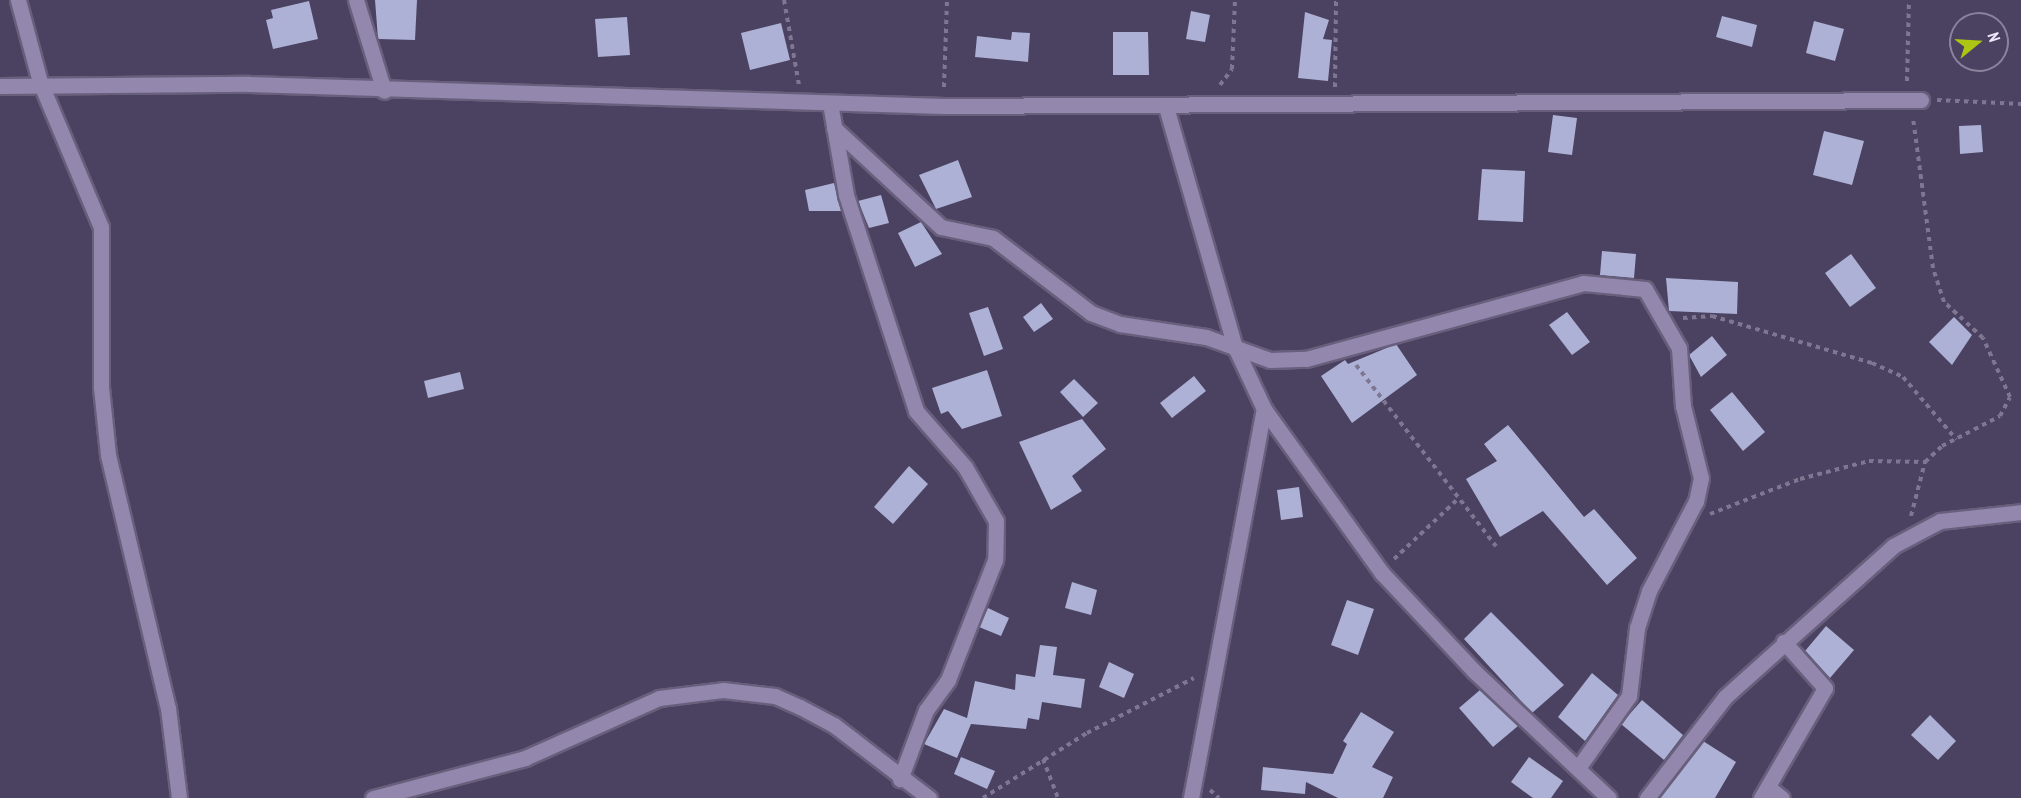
<!DOCTYPE html>
<style>
body{margin:0}
#map{position:relative;width:2021px;height:798px;overflow:hidden;background:#4b4160;font-family:"PT Sans Narrow",sans-serif}
div>[style]{position:absolute}
[style*='--x']{left:calc(var(--x)*1px);top:calc(var(--y)*1px);width:calc(var(--w)*1px);rotate:calc(var(--a)*1deg)}
.building>*{inset:0;background:#acb1d5}
.path>*{height:4px;margin-top:-2px;transform-origin:0;background:repeating-linear-gradient(90deg,#7f7692 0 4.5px,transparent 0 9px)}
.roads{filter:drop-shadow(2px 0 #685f7c) drop-shadow(-2px 0 #685f7c) drop-shadow(0 2px #685f7c) drop-shadow(0 -2px #685f7c)}
.minor>*{height:15px;margin:-7.5px;padding:0 7.5px;transform-origin:7.5px;border-radius:7.5px;background:#9387ad}
span{translate:-50% -50%;white-space:nowrap;text-align:center;line-height:1.15;-webkit-text-stroke:6px #4b4160;paint-order:stroke}
.north{position:absolute;left:1949px;top:12px;width:60px;height:60px;box-sizing:border-box;background:#4b4160;border:2px solid #8b839e;border-radius:50%;rotate:72deg;font-size:16px;font-weight:700;line-height:24px;text-align:center;color:#ece7fa}
.north::after{content:'';display:block;margin:auto;width:21px;height:27px;background:#acc613;clip-path:polygon(50% 0,100% 100%,50% 72%,0 100%)}
</style>
<div id="map">
<div class="building">
<i style="clip-path:polygon(375px 0,417px 0,415px 40px,378px 39px)"></i>
<i style="clip-path:polygon(309px 1px,318px 39px,273px 49px,266px 20px,273px 18px,271px 10px)"></i>
<i style="clip-path:polygon(1191px 11px,1210px 15px,1205px 42px,1186px 39px)"></i>
<i style="clip-path:polygon(1305px 12px,1329px 20px,1323px 39px,1332px 40px,1328px 81px,1298px 78px)"></i>
<i style="clip-path:polygon(1722px 16px,1757px 25px,1752px 47px,1716px 37px)"></i>
<i style="clip-path:polygon(627px 17px,630px 55px,598px 57px,595px 19px)"></i>
<i style="clip-path:polygon(1814px 21px,1844px 29px,1835px 61px,1806px 53px)"></i>
<i style="clip-path:polygon(781px 23px,790px 60px,750px 70px,741px 33px)"></i>
<i style="clip-path:polygon(1012px 32px,1030px 33px,1028px 62px,975px 57px,977px 36px,1011px 40px)"></i>
<i style="clip-path:polygon(1113px 32px,1148px 32px,1149px 75px,1113px 75px)"></i>
<i style="clip-path:polygon(1553px 115px,1577px 118px,1572px 155px,1548px 152px)"></i>
<i style="clip-path:polygon(1981px 125px,1983px 152px,1960px 154px,1959px 126px)"></i>
<i style="clip-path:polygon(1824px 131px,1864px 141px,1852px 185px,1813px 175px)"></i>
<i style="clip-path:polygon(958px 160px,972px 197px,936px 209px,919px 175px)"></i>
<i style="clip-path:polygon(1482px 169px,1525px 171px,1523px 222px,1478px 220px)"></i>
<i style="clip-path:polygon(834px 183px,841px 211px,809px 211px,805px 190px)"></i>
<i style="clip-path:polygon(881px 195px,889px 223px,869px 228px,858px 201px)"></i>
<i style="clip-path:polygon(921px 222px,942px 254px,915px 267px,898px 233px)"></i>
<i style="clip-path:polygon(1602px 251px,1636px 254px,1634px 278px,1600px 275px)"></i>
<i style="clip-path:polygon(1851px 254px,1876px 288px,1850px 307px,1825px 273px)"></i>
<i style="clip-path:polygon(1666px 278px,1738px 282px,1737px 314px,1669px 311px)"></i>
<i style="clip-path:polygon(1041px 303px,1053px 319px,1034px 332px,1023px 317px)"></i>
<i style="clip-path:polygon(988px 307px,1003px 349px,984px 356px,969px 313px)"></i>
<i style="clip-path:polygon(1567px 312px,1590px 342px,1572px 355px,1549px 325px)"></i>
<i style="clip-path:polygon(1954px 317px,1972px 335px,1952px 365px,1929px 342px)"></i>
<i style="clip-path:polygon(1712px 336px,1727px 355px,1701px 377px,1689px 355px)"></i>
<i style="clip-path:polygon(1396px 344px,1417px 375px,1352px 423px,1321px 376px,1345px 360px,1348px 364px)"></i>
<i style="clip-path:polygon(987px 370px,1002px 416px,962px 429px,948px 411px,941px 414px,932px 388px)"></i>
<i style="clip-path:polygon(460px 372px,464px 389px,428px 398px,424px 381px)"></i>
<i style="clip-path:polygon(1194px 376px,1206px 391px,1172px 418px,1160px 403px)"></i>
<i style="clip-path:polygon(1074px 379px,1098px 403px,1083px 417px,1060px 392px)"></i>
<i style="clip-path:polygon(1732px 392px,1765px 432px,1743px 451px,1710px 410px)"></i>
<i style="clip-path:polygon(1082px 419px,1106px 449px,1072px 476px,1082px 491px,1051px 510px,1019px 442px)"></i>
<i style="clip-path:polygon(1508px 425px,1584px 517px,1594px 509px,1637px 558px,1607px 585px,1543px 511px,1500px 537px,1466px 479px,1497px 461px,1484px 444px)"></i>
<i style="clip-path:polygon(909px 466px,928px 484px,893px 524px,874px 507px)"></i>
<i style="clip-path:polygon(1299px 487px,1303px 517px,1281px 520px,1277px 490px)"></i>
<i style="clip-path:polygon(1072px 582px,1097px 590px,1091px 615px,1065px 608px)"></i>
<i style="clip-path:polygon(1347px 600px,1374px 609px,1358px 655px,1331px 645px)"></i>
<i style="clip-path:polygon(988px 608px,1009px 618px,1001px 636px,979px 627px)"></i>
<i style="clip-path:polygon(1491px 612px,1564px 685px,1532px 713px,1464px 639px)"></i>
<i style="clip-path:polygon(1826px 626px,1854px 650px,1830px 678px,1805px 651px)"></i>
<i style="clip-path:polygon(1040px 645px,1057px 647px,1053px 675px,1085px 679px,1081px 708px,1042px 702px,1039px 720px,1028px 718px,1026px 729px,971px 724px,957px 758px,924px 744px,944px 709px,967px 718px,975px 681px,1015px 690px,1016px 674px,1035px 677px)"></i>
<i style="clip-path:polygon(1109px 662px,1134px 674px,1124px 698px,1099px 687px)"></i>
<i style="clip-path:polygon(1592px 673px,1618px 695px,1585px 741px,1558px 717px)"></i>
<i style="clip-path:polygon(1480px 690px,1518px 726px,1493px 747px,1459px 708px)"></i>
<i style="clip-path:polygon(1642px 700px,1683px 735px,1664px 760px,1621px 724px)"></i>
<i style="clip-path:polygon(1361px 712px,1394px 732px,1372px 767px,1393px 777px,1383px 798px,1338px 798px,1306px 782px,1305px 794px,1261px 790px,1263px 767px,1333px 774px,1347px 744px,1343px 741px)"></i>
<i style="clip-path:polygon(1930px 715px,1956px 741px,1938px 760px,1911px 735px)"></i>
<i style="clip-path:polygon(1703px 741px,1736px 762px,1715px 798px,1659px 798px)"></i>
<i style="clip-path:polygon(961px 757px,995px 771px,987px 789px,954px 774px)"></i>
<i style="clip-path:polygon(1529px 757px,1563px 781px,1551px 798px,1533px 798px,1511px 782px)"></i>
</div>
<div class="path">
<i style="--x:784;--y:0;--w:86;--a:80"></i>
<i style="--x:1907;--y:81;--w:81;--a:-88.6"></i>
<i style="--x:1220;--y:85;--w:20;--a:-53"></i>
<i style="--x:1232;--y:69;--w:69;--a:-87.5"></i>
<i style="--x:944;--y:87;--w:87;--a:-88"></i>
<i style="--x:1335;--y:87;--w:87;--a:-89.3"></i>
<i style="--x:1937;--y:100;--w:84;--a:2.7"></i>
<i style="--x:1683;--y:318;--w:29;--a:-4"></i>
<i style="--x:1712;--y:316;--w:167;--a:16.4"></i>
<i style="--x:1872;--y:363;--w:34;--a:24"></i>
<i style="--x:1903;--y:377;--w:82;--a:49.5"></i>
<i style="--x:1356;--y:365;--w:229;--a:52.3"></i>
<i style="--x:1710;--y:514;--w:97;--a:-21.3"></i>
<i style="--x:1800;--y:479;--w:71;--a:-14.6"></i>
<i style="--x:1869;--y:461;--w:56;--a:1"></i>
<i style="--x:1911;--y:516;--w:56;--a:-75.5"></i>
<i style="--x:1925;--y:462;--w:23;--a:-43"></i>
<i style="--x:1942;--y:446;--w:65;--a:-27.3"></i>
<i style="--x:2000;--y:416;--w:21;--a:-62"></i>
<i style="--x:2010;--y:397;--w:65;--a:-114.6"></i>
<i style="--x:1983;--y:338;--w:53;--a:-137.3"></i>
<i style="--x:1944;--y:302;--w:36;--a:-108"></i>
<i style="--x:1933;--y:268;--w:151;--a:-97.6"></i>
<i style="--x:1394;--y:559;--w:89;--a:-43.2"></i>
<i style="--x:1043;--y:759;--w:42;--a:69"></i>
<i style="--x:1210;--y:790;--w:12;--a:42"></i>
<i style="--x:983;--y:798;--w:123;--a:-32"></i>
<i style="--x:1087;--y:733;--w:120;--a:-27.2"></i>
</div>
<div class="roads">
<div class="minor">
<i style="--x:18;--y:0;--w:85;--a:75"></i>
<i style="--x:40;--y:82;--w:157;--a:67.2"></i>
<i style="--x:101;--y:227;--w:160;--a:90"></i>
<i style="--x:101;--y:387;--w:68;--a:84.1"></i>
<i style="--x:108;--y:455;--w:260;--a:76.7"></i>
<i style="--x:168;--y:708;--w:91;--a:83"></i>
<i style="--x:356;--y:0;--w:95;--a:72.9"></i>
<i style="--x:0;--y:86;--w:249;--a:-0.5"></i>
<i style="--x:249;--y:84;--w:695;--a:1.81"></i>
<i style="--x:944;--y:106;--w:977;--a:-0.35"></i>
<i style="--x:830;--y:103;--w:93;--a:80.1"></i>
<i style="--x:846;--y:195;--w:227;--a:72"></i>
<i style="--x:916;--y:411;--w:74;--a:48.8"></i>
<i style="--x:965;--y:467;--w:62;--a:60.1"></i>
<i style="--x:996;--y:521;--w:39;--a:91"></i>
<i style="--x:995;--y:560;--w:129;--a:111.4"></i>
<i style="--x:948;--y:680;--w:37;--a:126"></i>
<i style="--x:926;--y:710;--w:74;--a:110.6"></i>
<i style="--x:1166;--y:107;--w:250;--a:74"></i>
<i style="--x:1235;--y:347;--w:68;--a:64.9"></i>
<i style="--x:1264;--y:409;--w:202;--a:54.3"></i>
<i style="--x:1382;--y:573;--w:134;--a:46.8"></i>
<i style="--x:1474;--y:671;--w:185;--a:43.3"></i>
<i style="--x:834;--y:128;--w:146;--a:42.8"></i>
<i style="--x:941;--y:227;--w:53;--a:11.9"></i>
<i style="--x:993;--y:238;--w:123;--a:37.4"></i>
<i style="--x:1091;--y:313;--w:31;--a:21"></i>
<i style="--x:1120;--y:324;--w:87;--a:8.6"></i>
<i style="--x:1206;--y:337;--w:68;--a:19.8"></i>
<i style="--x:1270;--y:360;--w:36;--a:-2"></i>
<i style="--x:1306;--y:359;--w:287;--a:-15.3"></i>
<i style="--x:1583;--y:283;--w:62;--a:5.5"></i>
<i style="--x:1645;--y:289;--w:68;--a:60"></i>
<i style="--x:1679;--y:348;--w:58;--a:86.1"></i>
<i style="--x:1683;--y:406;--w:74;--a:76"></i>
<i style="--x:1701;--y:478;--w:24;--a:102"></i>
<i style="--x:1696;--y:501;--w:102;--a:117.6"></i>
<i style="--x:1649;--y:591;--w:39;--a:108"></i>
<i style="--x:1637;--y:628;--w:68;--a:96.7"></i>
<i style="--x:1629;--y:696;--w:88;--a:125.3"></i>
<i style="--x:1769;--y:788;--w:16;--a:38"></i>
<i style="--x:373;--y:798;--w:157;--a:-14.7"></i>
<i style="--x:525;--y:758;--w:147;--a:-24.1"></i>
<i style="--x:659;--y:698;--w:64;--a:-7.1"></i>
<i style="--x:723;--y:690;--w:52;--a:6.6"></i>
<i style="--x:775;--y:696;--w:27;--a:24"></i>
<i style="--x:800;--y:707;--w:38;--a:28"></i>
<i style="--x:834;--y:725;--w:120;--a:37.5"></i>
<i style="--x:1191;--y:798;--w:396;--a:-79.4"></i>
<i style="--x:1647;--y:798;--w:128;--a:-52.3"></i>
<i style="--x:1725;--y:697;--w:226;--a:-41.9"></i>
<i style="--x:1893;--y:546;--w:53;--a:-28"></i>
<i style="--x:1940;--y:521;--w:81;--a:-6.3"></i>
<i style="--x:1761;--y:798;--w:127;--a:-59.8"></i>
<i style="--x:1825;--y:688;--w:62;--a:-131.7"></i>
</div>
</div>
<div class="north">N</div>
</div>
